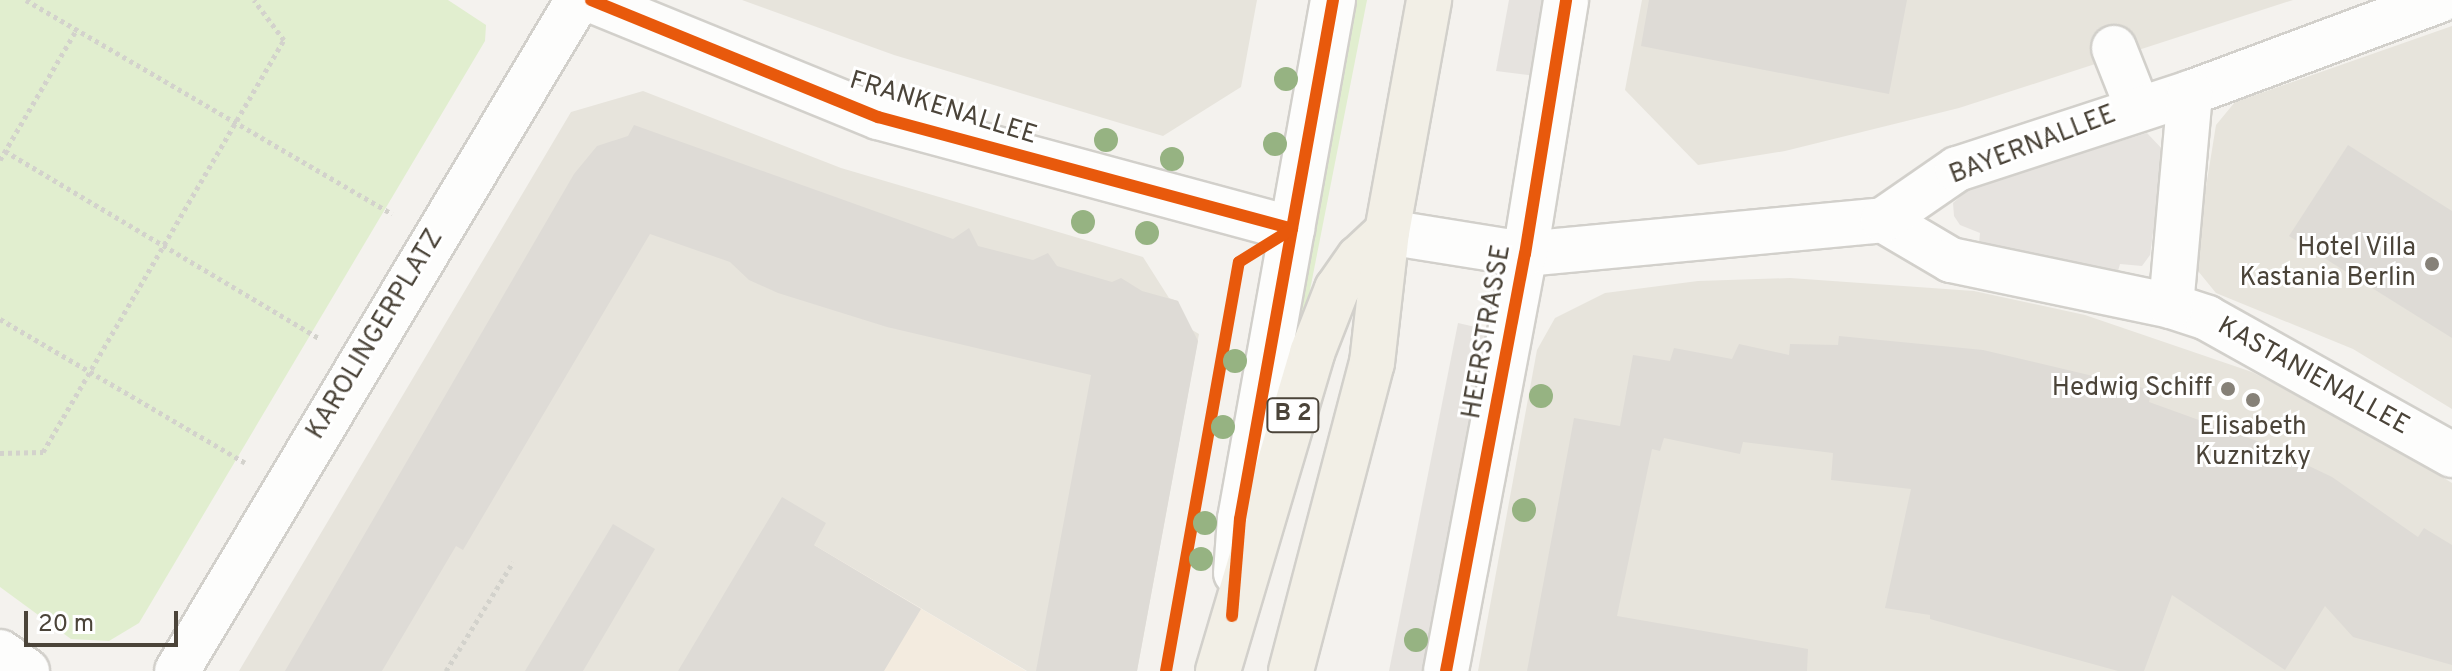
<!DOCTYPE html>
<style>
body{margin:0}
#map{position:relative;width:2452px;height:671px;overflow:hidden;background:#f4f2ee;font-family:Overpass,sans-serif}
div>[style]{position:absolute}
[style*='--x']{left:calc(var(--x)*1px);top:calc(var(--y)*1px);width:calc(var(--w)*1px);rotate:calc(var(--a)*1deg)}
.residential>*{inset:0;background:#e7e4dc}
.commercial>*{inset:0;background:#f3ebdf}
.green>*{inset:0;background:#e1eecf}
.parking>*{inset:0;background:#e6e3df}
.building>*{inset:0;background:#dedbd6}
.path>*{height:5px;margin-top:-2.5px;transform-origin:0;background:repeating-linear-gradient(90deg,#d3d2cc 0 4px,transparent 0 8px)}
.roads{filter:drop-shadow(2px 0 #d2d0cb) drop-shadow(-2px 0 #d2d0cb) drop-shadow(0 2px #d2d0cb) drop-shadow(0 -2px #d2d0cb)}
.minor>*{height:44px;margin:-22px;padding:0 22px;transform-origin:22px;border-radius:22px;background:#fdfdfc}
.major>*{height:44px;margin:-22px;padding:0 22px;transform-origin:22px;border-radius:22px;background:#f2efe6}
.cycleway>*{height:12px;margin:-6px;padding:0 6px;transform-origin:6px;border-radius:6px;background:#e8590c}
.trees>*{width:24px;height:24px;margin:-12px;border-radius:50%;background:#96b382}
.dots>*{width:22px;height:22px;translate:-50% -50%;box-sizing:border-box;border:4px solid #fff;border-radius:50%}
span{translate:-50% -50%;white-space:nowrap;text-align:center;line-height:1.15;-webkit-text-stroke:6px #fff;paint-order:stroke}
.shield-label span{padding:2px 6px;background:#fff;border:2px solid;border-radius:6px;-webkit-text-stroke-width:0}
.shield-label{font-size:24px;color:#4b4439;font-weight:700}
.street-label{font-size:26px;color:#4b4439}
.poi-label{font-size:26px;color:#4b4439}
.right{translate:-100% -50%;text-align:right}
.scale{position:absolute;left:24px;top:611px;width:154px;height:36px;box-sizing:border-box;border:4px solid #4b4439;border-top:0;padding-left:10px;font-size:24px;line-height:28px;white-space:nowrap;color:#4b4439;-webkit-text-stroke:6px #fff;paint-order:stroke}
</style>
<div id="map">
<div class="residential">
<i style="clip-path:polygon(742px 0,741px 0,1257px 0,1241px 87px,1163px 136px,894px 55px)"></i>
<i style="clip-path:polygon(1642px 0,2293px 0,1959px 108px,1785px 151px,1698px 165px,1625px 90px)"></i>
<i style="clip-path:polygon(2452px 26px,2452px 409px,2353px 349px,2216px 293px,2198px 271px,2196px 249px,2216px 125px,2235px 102px)"></i>
<i style="clip-path:polygon(643px 91px,841px 168px,1143px 257px,1169px 298px,1178px 301px,1187px 327px,1199px 334px,1137px 671px,1027px 671px,814px 545px,740px 671px,239px 671px,571px 112px)"></i>
<i style="clip-path:polygon(1790px 278px,1974px 291px,2085px 315px,2252px 372px,2376px 436px,2452px 483px,2452px 671px,1478px 671px,1537px 350px,1555px 318px,1605px 293px,1698px 281px)"></i>
</div>
<div class="commercial">
<i style="clip-path:polygon(814px 545px,1026px 671px,741px 671px)"></i>
</div>
<div class="green">
<i style="clip-path:polygon(0 0,448px 0,486px 25px,485px 41px,139px 623px,109px 641px,71px 639px,0 587px)"></i>
<i style="clip-path:polygon(1351px 0,1367px 0,1298px 351px,1288px 349px)"></i>
</div>
<div class="parking">
<i style="clip-path:polygon(1509px 0,1551px 0,1537px 76px,1496px 71px)"></i>
<i style="clip-path:polygon(2147px 133px,2164px 151px,2150px 255px,2142px 266px,2120px 264px,2118px 271px,1979px 243px,1980px 233px,1960px 225px,1954px 216px,1953px 203px,1971px 187px)"></i>
<i style="clip-path:polygon(1458px 323px,1493px 331px,1432px 671px,1389px 671px)"></i>
</div>
<div class="building">
<i style="clip-path:polygon(1649px 0,1907px 0,1889px 94px,1641px 46px)"></i>
<i style="clip-path:polygon(634px 125px,953px 239px,969px 228px,978px 246px,1033px 260px,1048px 253px,1057px 266px,1112px 282px,1121px 278px,1142px 291px,1178px 301px,1198px 341px,1137px 671px,1036px 671px,1091px 375px,887px 327px,778px 293px,749px 280px,730px 262px,650px 234px,463px 550px,456px 546px,382px 671px,285px 671px,574px 174px,597px 146px,628px 136px)"></i>
<i style="clip-path:polygon(2348px 145px,2452px 211px,2452px 338px,2289px 236px)"></i>
<i style="clip-path:polygon(1839px 336px,1983px 350px,2152px 390px,2149px 402px,2257px 441px,2332px 477px,2418px 537px,2424px 528px,2452px 545px,2452px 665px,2353px 637px,2325px 606px,2285px 670px,2172px 595px,2144px 671px,2118px 671px,1930px 619px,1930px 615px,1885px 608px,1911px 489px,1831px 480px,1833px 453px,1743px 442px,1740px 454px,1664px 438px,1660px 451px,1652px 449px,1617px 616px,1808px 649px,1807px 671px,1527px 671px,1574px 418px,1620px 426px,1633px 355px,1670px 361px,1674px 348px,1732px 359px,1739px 344px,1789px 355px,1790px 344px,1838px 345px)"></i>
<i style="clip-path:polygon(782px 497px,826px 523px,814px 545px,921px 609px,884px 671px,678px 671px)"></i>
<i style="clip-path:polygon(613px 524px,655px 549px,583px 671px,525px 671px)"></i>
</div>
<div class="path">
<i style="--x:26;--y:0;--w:424;--a:30.3"></i>
<i style="--x:5;--y:151;--w:365;--a:30.8"></i>
<i style="--x:0;--y:160;--w:152;--a:-59.6"></i>
<i style="--x:0;--y:319;--w:284;--a:30.4"></i>
<i style="--x:0;--y:453;--w:43;--a:-1.3"></i>
<i style="--x:43;--y:452;--w:477;--a:-59.7"></i>
<i style="--x:284;--y:40;--w:50;--a:-126.9"></i>
<i style="--x:446;--y:671;--w:128;--a:-58.4"></i>
</div>
<div class="roads">
<div class="minor">
<i style="--x:591;--y:0;--w:310;--a:22.2"></i>
<i style="--x:878;--y:117;--w:429;--a:15.1"></i>
<i style="--x:2114;--y:48;--w:62;--a:68.4"></i>
<i style="--x:1883;--y:220;--w:79;--a:30.5"></i>
<i style="--x:1951;--y:260;--w:225;--a:11.8"></i>
<i style="--x:2171;--y:306;--w:38;--a:18"></i>
<i style="--x:2207;--y:318;--w:281;--a:29.2"></i>
<i style="--x:1387;--y:232;--w:140;--a:9.1"></i>
<i style="--x:1525;--y:254;--w:360;--a:-5.4"></i>
<i style="--x:1883;--y:220;--w:90;--a:-34.6"></i>
<i style="--x:1957;--y:169;--w:245;--a:-18.1"></i>
<i style="--x:2190;--y:93;--w:267;--a:-20.4"></i>
<i style="--x:2171;--y:306;--w:214;--a:-84.9"></i>
<i style="--x:1236;--y:573;--w:54;--a:-85.8"></i>
<i style="--x:1240;--y:519;--w:527;--a:-79.84"></i>
<i style="--x:0;--y:652;--w:33;--a:35"></i>
<i style="--x:177;--y:671;--w:782;--a:-59.14"></i>
<i style="--x:1446;--y:671;--w:424;--a:-79.3"></i>
<i style="--x:1525;--y:254;--w:257;--a:-80.8"></i>
</div>
<div class="major">
<i style="--x:1218;--y:671;--w:332;--a:-73.5"></i>
<i style="--x:1312;--y:353;--w:69;--a:-68.7"></i>
<i style="--x:1337;--y:289;--w:38;--a:-55"></i>
<i style="--x:1359;--y:258;--w:38;--a:-43"></i>
<i style="--x:1291;--y:671;--w:318;--a:-75.3"></i>
<i style="--x:1372;--y:363;--w:132;--a:-83.5"></i>
<i style="--x:1387;--y:232;--w:236;--a:-79.7"></i>
</div>
</div>
<div class="cycleway">
<i style="--x:591;--y:0;--w:310;--a:22.2"></i>
<i style="--x:878;--y:117;--w:429;--a:15.1"></i>
<i style="--x:1232;--y:616;--w:97;--a:-85.3"></i>
<i style="--x:1240;--y:519;--w:527;--a:-79.84"></i>
<i style="--x:1166;--y:671;--w:415;--a:-79.9"></i>
<i style="--x:1239;--y:262;--w:62;--a:-31.9"></i>
<i style="--x:1446;--y:671;--w:424;--a:-79.3"></i>
<i style="--x:1525;--y:254;--w:257;--a:-80.8"></i>
</div>
<div class="trees">
<i style="left:1286px;top:79px"></i>
<i style="left:1106px;top:140px"></i>
<i style="left:1275px;top:144px"></i>
<i style="left:1172px;top:159px"></i>
<i style="left:1083px;top:222px"></i>
<i style="left:1147px;top:233px"></i>
<i style="left:1235px;top:361px"></i>
<i style="left:1541px;top:396px"></i>
<i style="left:1223px;top:427px"></i>
<i style="left:1524px;top:510px"></i>
<i style="left:1205px;top:523px"></i>
<i style="left:1201px;top:559px"></i>
<i style="left:1416px;top:640px"></i>
</div>
<div class="dots">
<i style="left:2432px;top:264px;background:#868178"></i>
<i style="left:2228px;top:389px;background:#868178"></i>
<i style="left:2253px;top:400px;background:#868178"></i>
</div>
<div class="shield-label">
<span style="left:1293px;top:415px">B 2</span>
</div>
<div class="street-label">
<span style="left:943px;top:109px;rotate:17deg">FRANKENALLEE</span>
<span style="left:2033px;top:146px;rotate:-21deg">BAYERNALLEE</span>
<span style="left:1488px;top:332px;rotate:-80deg">HEERSTRASSE</span>
<span style="left:376px;top:335px;rotate:-59deg">KAROLINGERPLATZ</span>
<span style="left:2313px;top:377px;rotate:29deg">KASTANIENALLEE</span>
</div>
<div class="poi-label">
<span class="right" style="left:2416px;top:264px">Hotel Villa<br>Kastania Berlin</span>
<span class="right" style="left:2212px;top:389px">Hedwig Schiff</span>
<span style="left:2253px;top:443px">Elisabeth<br>Kuznitzky</span>
</div>
<div class="scale">20 m</div>
</div>
